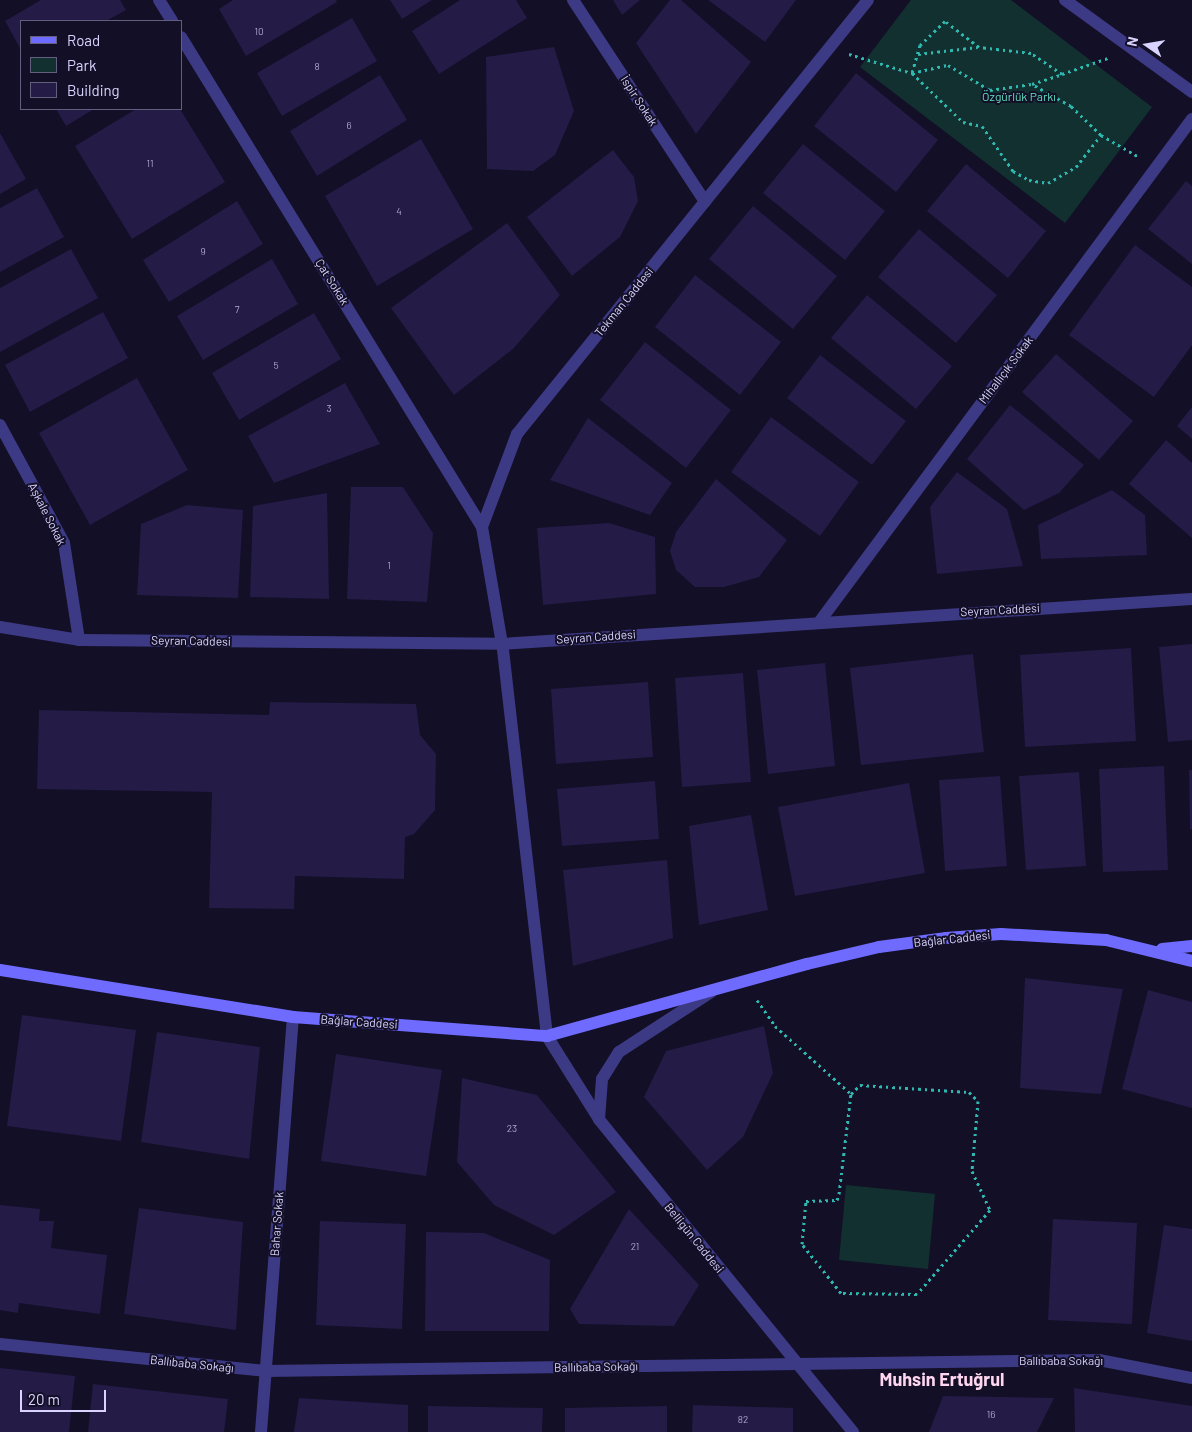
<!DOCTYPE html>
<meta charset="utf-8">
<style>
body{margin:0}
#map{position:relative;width:1192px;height:1432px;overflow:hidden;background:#130f26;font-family:Barlow,sans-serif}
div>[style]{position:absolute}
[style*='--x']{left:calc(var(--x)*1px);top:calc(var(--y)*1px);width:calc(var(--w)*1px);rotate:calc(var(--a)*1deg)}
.green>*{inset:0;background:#12302f}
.building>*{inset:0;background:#241b47}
.path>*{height:3px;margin-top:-1.5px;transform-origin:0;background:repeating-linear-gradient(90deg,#2fb8b0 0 2.5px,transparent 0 6.5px)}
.street>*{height:12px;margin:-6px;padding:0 6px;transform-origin:6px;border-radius:6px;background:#3d3a85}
.secondary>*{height:12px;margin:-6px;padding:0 6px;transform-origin:6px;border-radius:6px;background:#6f6bff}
span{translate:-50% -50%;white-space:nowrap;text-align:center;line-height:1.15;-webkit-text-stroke:4px #130f26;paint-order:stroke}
.number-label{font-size:10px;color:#aca6d1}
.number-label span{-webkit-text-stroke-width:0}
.park-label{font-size:12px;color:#5fe0c0}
.street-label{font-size:12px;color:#d9d4ff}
.district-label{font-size:18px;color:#ffd6f0;font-weight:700}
.legend{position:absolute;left:20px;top:20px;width:162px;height:90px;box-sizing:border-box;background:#130f26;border:1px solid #625e7d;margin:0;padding:6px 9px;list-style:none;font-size:15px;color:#d9d4ff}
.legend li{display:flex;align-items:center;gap:10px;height:25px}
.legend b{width:25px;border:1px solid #625e7d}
.north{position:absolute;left:1122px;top:20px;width:50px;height:50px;-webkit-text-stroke:4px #130f26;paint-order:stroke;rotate:283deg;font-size:14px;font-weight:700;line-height:20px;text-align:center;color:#d9d4ff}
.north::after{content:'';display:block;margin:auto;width:18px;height:22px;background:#d9d4ff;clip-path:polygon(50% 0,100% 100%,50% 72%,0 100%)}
.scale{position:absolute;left:20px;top:1390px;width:86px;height:22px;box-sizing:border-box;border:2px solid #d9d4ff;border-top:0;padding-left:6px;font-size:15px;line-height:18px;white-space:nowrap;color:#d9d4ff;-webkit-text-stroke:4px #130f26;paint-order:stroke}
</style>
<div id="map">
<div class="green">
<i style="clip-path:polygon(911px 0,1011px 0,1152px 107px,1065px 223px,860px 67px)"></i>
<i style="clip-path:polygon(846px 1185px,935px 1194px,928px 1269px,839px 1260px)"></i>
</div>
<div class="building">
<i style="clip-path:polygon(41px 0,120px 0,126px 10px,106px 21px,21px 21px,21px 50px,5px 21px)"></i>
<i style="clip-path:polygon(233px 0,336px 0,337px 2px,246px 56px,219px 9px)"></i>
<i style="clip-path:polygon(390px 0,432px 0,402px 19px)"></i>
<i style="clip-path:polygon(460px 0,516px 0,527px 18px,439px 74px,412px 31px)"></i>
<i style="clip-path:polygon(613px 0,640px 0,622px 15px)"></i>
<i style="clip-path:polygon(670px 0,681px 0,751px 62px,696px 134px,636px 43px)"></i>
<i style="clip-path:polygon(708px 0,796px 0,765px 42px)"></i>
<i style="clip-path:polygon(352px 18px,377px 61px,282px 116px,257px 73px)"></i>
<i style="clip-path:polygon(554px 47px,574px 111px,555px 155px,533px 171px,487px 169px,486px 57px)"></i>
<i style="clip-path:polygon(856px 73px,938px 140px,896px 192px,814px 126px)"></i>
<i style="clip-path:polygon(380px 75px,407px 120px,317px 176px,290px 131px)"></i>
<i style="clip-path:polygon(56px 109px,94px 109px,66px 126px)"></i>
<i style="clip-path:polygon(136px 109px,180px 109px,225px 182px,132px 239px,75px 146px)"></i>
<i style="clip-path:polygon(0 133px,26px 179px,0 194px)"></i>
<i style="clip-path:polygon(421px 139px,473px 229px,377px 286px,325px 196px)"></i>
<i style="clip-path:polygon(803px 144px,885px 211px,845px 260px,763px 193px)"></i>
<i style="clip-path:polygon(613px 150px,634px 177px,638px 201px,620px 237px,572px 276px,527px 217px)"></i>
<i style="clip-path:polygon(966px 164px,1046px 231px,1008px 278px,927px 211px)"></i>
<i style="clip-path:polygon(1186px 181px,1192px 186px,1192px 264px,1148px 229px)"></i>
<i style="clip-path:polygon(37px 188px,64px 237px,0 272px,0 208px)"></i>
<i style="clip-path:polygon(237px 201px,263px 244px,169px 302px,143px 260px)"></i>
<i style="clip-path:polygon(753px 206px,837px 276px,793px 329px,709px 259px)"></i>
<i style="clip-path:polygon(507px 223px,560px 295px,513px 349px,454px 395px,391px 308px)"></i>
<i style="clip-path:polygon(919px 229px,997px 295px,956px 343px,878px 277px)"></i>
<i style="clip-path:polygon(1135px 245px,1192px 287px,1192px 345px,1154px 397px,1069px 335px)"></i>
<i style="clip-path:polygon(71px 249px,98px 298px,0 352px,0 288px)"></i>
<i style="clip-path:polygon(272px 259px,298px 304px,203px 360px,177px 316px)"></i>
<i style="clip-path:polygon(695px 275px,781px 342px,740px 395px,655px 327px)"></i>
<i style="clip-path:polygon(867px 295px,952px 366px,916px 409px,831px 338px)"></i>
<i style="clip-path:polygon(103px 312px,128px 358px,30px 412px,5px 365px)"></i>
<i style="clip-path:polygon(314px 313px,341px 359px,239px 420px,212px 373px)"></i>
<i style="clip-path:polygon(645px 342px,731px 410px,686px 468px,600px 400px)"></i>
<i style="clip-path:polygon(1056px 354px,1133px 421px,1099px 460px,1022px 392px)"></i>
<i style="clip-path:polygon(820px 355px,906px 421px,872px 465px,787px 398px)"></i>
<i style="clip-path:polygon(137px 378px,188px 470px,90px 525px,39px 433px)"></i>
<i style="clip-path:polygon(345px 383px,380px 444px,274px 483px,248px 436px)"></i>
<i style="clip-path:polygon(1010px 405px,1084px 465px,1059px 493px,1024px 510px,967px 459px)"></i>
<i style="clip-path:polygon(1192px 407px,1192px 439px,1177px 426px)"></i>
<i style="clip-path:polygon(771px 417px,859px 482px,820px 536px,731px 472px)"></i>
<i style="clip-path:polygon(588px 418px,672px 483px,650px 515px,550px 480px)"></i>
<i style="clip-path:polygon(1166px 440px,1192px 463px,1192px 538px,1129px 484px)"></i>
<i style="clip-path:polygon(957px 472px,1007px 509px,1023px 566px,937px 574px,930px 507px)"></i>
<i style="clip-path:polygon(716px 479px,787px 540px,759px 577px,724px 587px,695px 587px,676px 570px,670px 551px,676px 532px)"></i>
<i style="clip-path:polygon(351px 487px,403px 487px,433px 533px,427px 602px,347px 599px)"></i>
<i style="clip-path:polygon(1112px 490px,1145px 515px,1147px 555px,1041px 559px,1038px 525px)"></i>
<i style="clip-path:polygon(327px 493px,329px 599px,250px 597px,253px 506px)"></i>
<i style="clip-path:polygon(187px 505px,243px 510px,238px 598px,137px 595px,141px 524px)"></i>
<i style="clip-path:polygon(609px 523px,655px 537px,656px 594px,543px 605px,537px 528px)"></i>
<i style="clip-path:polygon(1192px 644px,1192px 740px,1168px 742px,1159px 647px)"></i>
<i style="clip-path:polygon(1131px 648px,1136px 741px,1025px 747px,1020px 655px)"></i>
<i style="clip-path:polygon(973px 654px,984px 752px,861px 765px,850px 668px)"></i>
<i style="clip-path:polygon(825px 663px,835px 766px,768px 774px,757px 670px)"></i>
<i style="clip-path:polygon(743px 673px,751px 782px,682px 787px,675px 678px)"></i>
<i style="clip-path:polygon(648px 682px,653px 757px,556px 764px,551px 689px)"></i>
<i style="clip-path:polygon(270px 702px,416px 704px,420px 735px,436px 754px,435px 810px,414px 834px,405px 837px,404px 879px,295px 876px,294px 909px,209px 908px,212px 792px,37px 789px,39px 710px,269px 715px)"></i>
<i style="clip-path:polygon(1164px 766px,1168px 870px,1103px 872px,1099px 769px)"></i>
<i style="clip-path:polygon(1189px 770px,1192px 770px,1192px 829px,1190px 829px)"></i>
<i style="clip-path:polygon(1079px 772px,1086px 866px,1026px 870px,1019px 776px)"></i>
<i style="clip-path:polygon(1000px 776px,1007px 866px,945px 871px,939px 780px)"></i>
<i style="clip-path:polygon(655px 781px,659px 839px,562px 846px,557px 789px)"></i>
<i style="clip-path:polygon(909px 783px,925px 873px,795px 896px,778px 807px)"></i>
<i style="clip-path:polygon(751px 815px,768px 910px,699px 925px,689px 826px)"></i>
<i style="clip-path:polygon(667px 860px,673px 938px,573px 966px,563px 870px)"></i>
<i style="clip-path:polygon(1025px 978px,1123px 989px,1101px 1094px,1020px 1088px)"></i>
<i style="clip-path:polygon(1148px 990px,1192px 1002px,1192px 1108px,1122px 1089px)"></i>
<i style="clip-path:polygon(22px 1015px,136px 1030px,121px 1141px,7px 1126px)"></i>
<i style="clip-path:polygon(764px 1026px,773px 1073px,743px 1137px,707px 1170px,644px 1097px,666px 1051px)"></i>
<i style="clip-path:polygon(157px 1032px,260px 1047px,249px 1159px,141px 1142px)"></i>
<i style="clip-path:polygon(336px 1054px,442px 1070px,426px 1176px,321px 1161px)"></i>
<i style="clip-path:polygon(462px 1078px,537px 1095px,616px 1192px,554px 1235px,494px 1205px,457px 1162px)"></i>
<i style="clip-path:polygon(0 1205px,40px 1209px,39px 1221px,54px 1221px,51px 1248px,107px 1255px,100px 1314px,19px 1303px,18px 1313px,0 1310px)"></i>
<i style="clip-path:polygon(139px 1208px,243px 1222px,236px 1330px,124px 1314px)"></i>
<i style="clip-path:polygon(629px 1209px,699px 1285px,674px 1326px,579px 1324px,570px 1309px)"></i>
<i style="clip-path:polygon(1053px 1219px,1137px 1223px,1132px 1324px,1048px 1320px)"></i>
<i style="clip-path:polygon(320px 1221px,406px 1224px,402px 1329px,316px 1325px)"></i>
<i style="clip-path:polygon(1164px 1225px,1192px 1229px,1192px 1341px,1147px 1333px)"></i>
<i style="clip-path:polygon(426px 1232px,484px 1233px,550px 1260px,549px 1331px,425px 1331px)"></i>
<i style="clip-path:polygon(0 1368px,75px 1376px,69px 1432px,0 1432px)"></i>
<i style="clip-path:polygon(93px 1384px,228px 1399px,224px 1432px,88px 1432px)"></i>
<i style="clip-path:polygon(1074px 1388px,1192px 1406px,1192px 1432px,1075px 1432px)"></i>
<i style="clip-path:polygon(943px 1396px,1054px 1398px,1037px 1432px,929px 1432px)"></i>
<i style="clip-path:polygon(299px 1398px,408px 1405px,408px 1432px,294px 1432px)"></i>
<i style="clip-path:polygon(693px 1405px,793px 1408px,793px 1432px,692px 1432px)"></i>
<i style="clip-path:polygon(428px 1406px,543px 1408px,542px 1432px,428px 1432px)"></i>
<i style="clip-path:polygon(667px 1406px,667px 1432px,565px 1432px,565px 1408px)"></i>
</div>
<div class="path">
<i style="--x:849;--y:54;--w:66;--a:16.8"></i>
<i style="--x:912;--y:73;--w:37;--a:-13"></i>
<i style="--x:948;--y:65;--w:49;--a:30.8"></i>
<i style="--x:990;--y:90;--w:42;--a:-8.1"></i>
<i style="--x:918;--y:54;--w:60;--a:-6.7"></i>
<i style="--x:1062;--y:74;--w:49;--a:-19.2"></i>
<i style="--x:1101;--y:135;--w:42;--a:-136"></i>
<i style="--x:1071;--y:106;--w:45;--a:-150.6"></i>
<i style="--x:1032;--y:84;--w:32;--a:-18"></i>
<i style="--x:1062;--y:74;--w:37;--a:-146"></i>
<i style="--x:1031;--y:53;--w:52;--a:-173.4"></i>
<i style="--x:979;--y:47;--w:43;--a:-142.6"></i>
<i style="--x:945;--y:21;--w:35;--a:136"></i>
<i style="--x:920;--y:45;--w:29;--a:106"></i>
<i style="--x:912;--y:73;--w:71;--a:43.9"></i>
<i style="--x:963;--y:122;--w:19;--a:12"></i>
<i style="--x:982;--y:126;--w:55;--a:55.4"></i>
<i style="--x:1013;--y:171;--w:18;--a:29"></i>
<i style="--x:1029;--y:180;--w:19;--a:9"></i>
<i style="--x:1048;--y:183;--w:32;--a:-30"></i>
<i style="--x:1076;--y:167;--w:41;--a:-52"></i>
<i style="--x:1101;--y:135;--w:44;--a:30.1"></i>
<i style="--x:757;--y:1000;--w:32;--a:55"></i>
<i style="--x:775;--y:1026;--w:102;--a:41.8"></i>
<i style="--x:860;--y:1085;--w:109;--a:3.7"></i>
<i style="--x:969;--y:1092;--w:13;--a:45"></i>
<i style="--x:978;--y:1101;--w:70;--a:94.9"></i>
<i style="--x:972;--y:1171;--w:43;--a:65.2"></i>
<i style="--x:990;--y:1210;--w:111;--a:131"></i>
<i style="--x:917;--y:1294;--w:76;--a:-179.2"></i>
<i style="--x:841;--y:1293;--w:63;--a:-128.5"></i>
<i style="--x:802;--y:1244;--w:43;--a:-84.7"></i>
<i style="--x:806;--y:1201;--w:31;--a:-2"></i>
<i style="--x:837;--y:1200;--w:6;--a:-72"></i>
<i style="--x:839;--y:1194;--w:101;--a:-83.2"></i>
<i style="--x:851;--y:1094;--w:13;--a:-45"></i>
</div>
<div class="street">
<i style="--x:159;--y:0;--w:25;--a:58"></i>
<i style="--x:573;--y:0;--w:241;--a:56.8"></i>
<i style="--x:1065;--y:0;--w:157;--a:35.9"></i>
<i style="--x:181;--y:37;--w:575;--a:58.44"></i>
<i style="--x:0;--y:425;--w:134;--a:61.5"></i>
<i style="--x:64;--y:543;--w:98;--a:81.2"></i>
<i style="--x:820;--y:621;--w:625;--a:-53.46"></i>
<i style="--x:0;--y:627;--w:80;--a:9.3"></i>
<i style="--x:79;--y:640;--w:423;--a:0.5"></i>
<i style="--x:502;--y:644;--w:691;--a:-3.73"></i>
<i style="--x:599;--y:1119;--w:40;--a:-85.7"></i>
<i style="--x:602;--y:1079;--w:32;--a:-58"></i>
<i style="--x:619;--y:1052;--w:110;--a:-33.1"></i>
<i style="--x:0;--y:1344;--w:266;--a:5.8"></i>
<i style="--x:265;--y:1371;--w:834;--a:-0.76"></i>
<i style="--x:1099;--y:1360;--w:95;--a:11"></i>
<i style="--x:261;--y:1432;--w:416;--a:-85.6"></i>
<i style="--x:853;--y:1432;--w:403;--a:-129.1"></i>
<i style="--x:599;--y:1119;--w:98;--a:-122.1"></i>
<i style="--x:547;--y:1036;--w:395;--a:-96.5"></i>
<i style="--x:502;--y:644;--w:119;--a:-99.7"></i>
<i style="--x:482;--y:527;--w:99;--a:-69.4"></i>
<i style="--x:517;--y:434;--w:558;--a:-51.04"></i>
</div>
<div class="secondary">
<i style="--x:1162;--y:949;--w:30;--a:-6"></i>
<i style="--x:0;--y:970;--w:297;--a:9.1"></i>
<i style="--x:293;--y:1017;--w:255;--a:4.3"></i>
<i style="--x:547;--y:1036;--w:270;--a:-15.5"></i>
<i style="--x:807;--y:964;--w:74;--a:-13.3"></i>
<i style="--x:879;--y:947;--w:68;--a:-7.7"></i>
<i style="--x:946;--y:938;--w:55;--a:-4.2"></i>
<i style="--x:1001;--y:934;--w:105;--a:3.3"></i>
<i style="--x:1106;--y:940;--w:89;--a:13.7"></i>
</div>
<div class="number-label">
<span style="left:259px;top:32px">10</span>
<span style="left:317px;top:67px">8</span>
<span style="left:349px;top:126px">6</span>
<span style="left:150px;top:164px">11</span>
<span style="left:399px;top:212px">4</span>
<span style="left:203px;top:252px">9</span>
<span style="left:237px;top:310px">7</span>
<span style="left:276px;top:366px">5</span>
<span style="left:329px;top:409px">3</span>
<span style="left:389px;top:566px">1</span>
<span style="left:512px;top:1129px">23</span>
<span style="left:635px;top:1247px">21</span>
<span style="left:991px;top:1415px">16</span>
<span style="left:743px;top:1420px">82</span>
</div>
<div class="park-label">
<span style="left:1019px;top:97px">Özgürlük Parkı</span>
</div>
<div class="street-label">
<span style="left:639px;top:101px;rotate:57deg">İspir Sokak</span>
<span style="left:332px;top:282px;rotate:58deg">Çat Sokak</span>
<span style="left:624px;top:302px;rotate:-51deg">Tekman Caddesi</span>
<span style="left:1006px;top:370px;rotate:-53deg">Mihallıçık Sokak</span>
<span style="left:47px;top:514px;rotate:63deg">Aşkale Sokak</span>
<span style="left:1000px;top:610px;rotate:-3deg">Seyran Caddesi</span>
<span style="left:596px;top:637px;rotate:-4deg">Seyran Caddesi</span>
<span style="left:191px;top:641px;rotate:1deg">Seyran Caddesi</span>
<span style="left:952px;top:939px;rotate:-6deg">Bağlar Caddesi</span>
<span style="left:359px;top:1022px;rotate:4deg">Bağlar Caddesi</span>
<span style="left:277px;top:1224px;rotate:-86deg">Bahar Sokak</span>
<span style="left:694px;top:1238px;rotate:51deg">Belligün Caddesi</span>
<span style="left:1061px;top:1361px">Ballıbaba Sokağı</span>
<span style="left:192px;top:1364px;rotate:6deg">Ballıbaba Sokağı</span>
<span style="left:596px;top:1367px;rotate:-1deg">Ballıbaba Sokağı</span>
</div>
<div class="district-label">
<span style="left:942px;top:1379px">Muhsin Ertuğrul</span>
</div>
<ul class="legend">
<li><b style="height:6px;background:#6f6bff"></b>Road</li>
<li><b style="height:14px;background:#12302f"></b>Park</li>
<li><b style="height:14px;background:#241b47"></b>Building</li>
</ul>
<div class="north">N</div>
<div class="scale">20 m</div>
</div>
